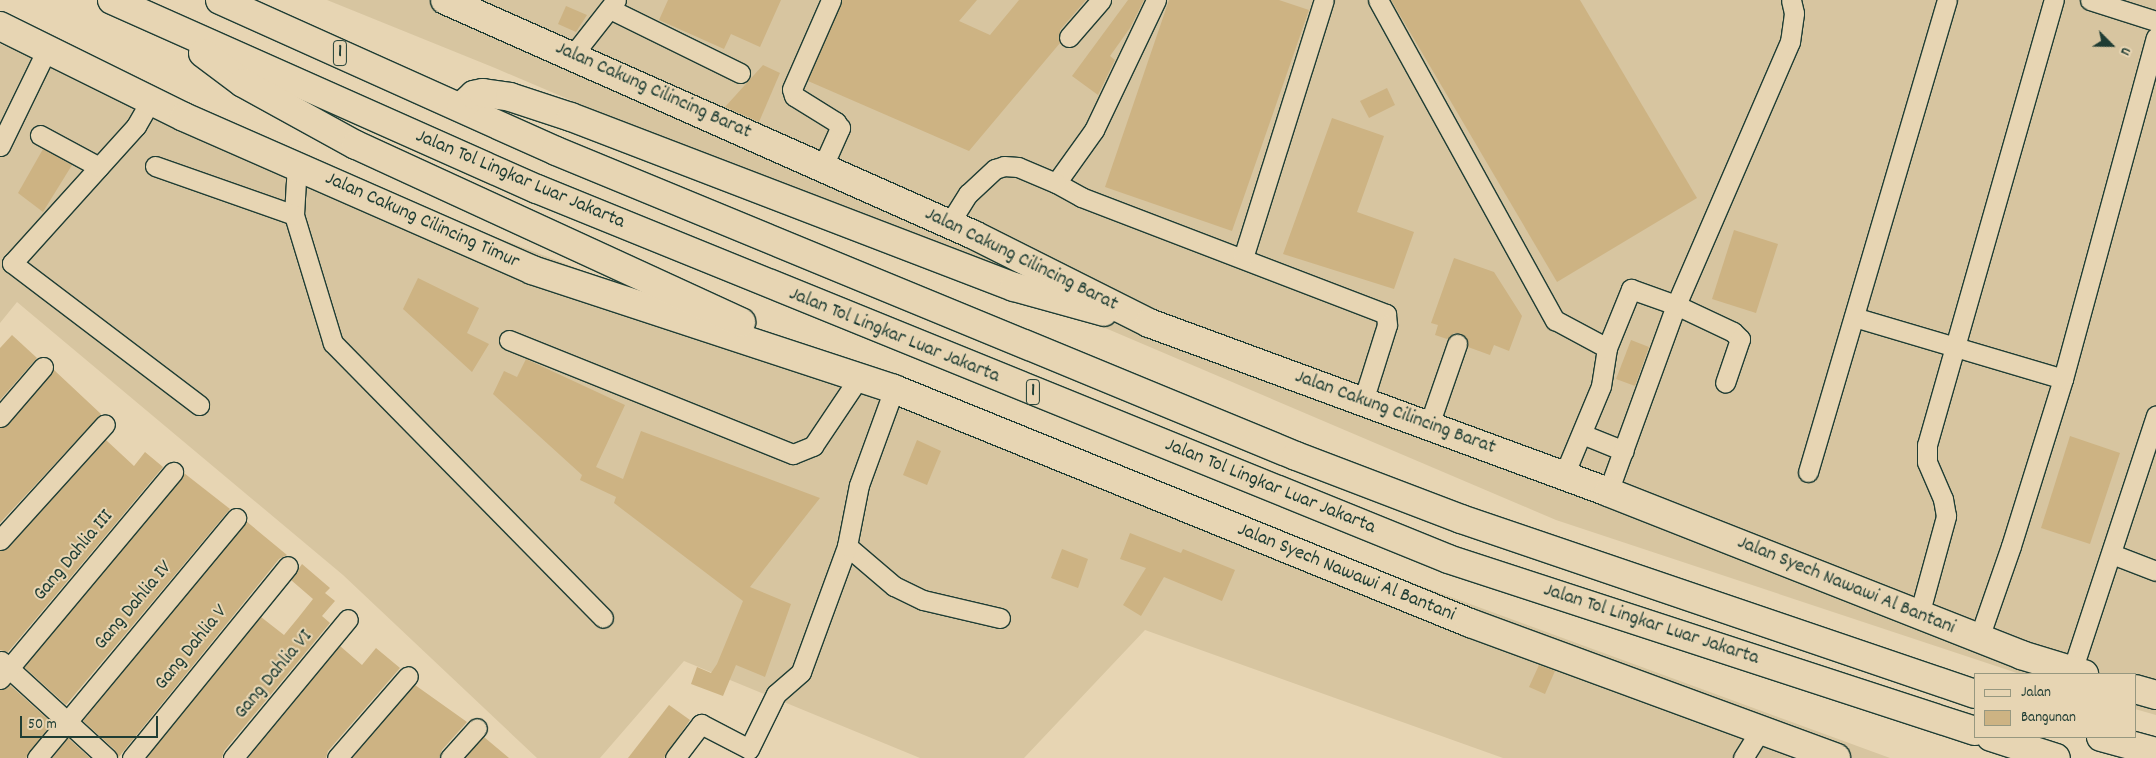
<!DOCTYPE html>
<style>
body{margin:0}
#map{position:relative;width:2156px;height:758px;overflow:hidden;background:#e7d5b3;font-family:Dekko,sans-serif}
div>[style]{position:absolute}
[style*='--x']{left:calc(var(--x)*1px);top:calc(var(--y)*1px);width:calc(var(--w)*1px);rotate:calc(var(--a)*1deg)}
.built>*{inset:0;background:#d7c5a0}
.building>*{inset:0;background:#cdb383}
.roads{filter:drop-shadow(1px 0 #1f3d34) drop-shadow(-1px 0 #1f3d34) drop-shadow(0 1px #1f3d34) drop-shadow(0 -1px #1f3d34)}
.minor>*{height:19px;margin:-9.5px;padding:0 9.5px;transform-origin:9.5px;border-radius:9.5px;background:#e7d5b3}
.highway>*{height:28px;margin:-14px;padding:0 14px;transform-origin:14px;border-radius:14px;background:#e7d5b3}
span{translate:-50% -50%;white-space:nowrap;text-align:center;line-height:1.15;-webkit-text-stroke:4px #e7d5b3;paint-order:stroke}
.shield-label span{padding:1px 4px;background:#e7d5b3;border:1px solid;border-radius:4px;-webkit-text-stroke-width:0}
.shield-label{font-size:19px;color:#1f3d34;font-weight:700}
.street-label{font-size:20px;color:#1f3d34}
.legend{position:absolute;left:1974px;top:673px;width:162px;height:65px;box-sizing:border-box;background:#e7d5b3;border:1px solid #979880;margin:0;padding:6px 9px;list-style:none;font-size:15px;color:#1f3d34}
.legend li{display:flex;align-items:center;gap:10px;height:25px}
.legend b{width:25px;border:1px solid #979880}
.north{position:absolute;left:2086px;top:20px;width:50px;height:50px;-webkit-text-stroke:4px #e7d5b3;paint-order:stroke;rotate:113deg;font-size:14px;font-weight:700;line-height:20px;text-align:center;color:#1f3d34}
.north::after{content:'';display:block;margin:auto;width:18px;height:22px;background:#1f3d34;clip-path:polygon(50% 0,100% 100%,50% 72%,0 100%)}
.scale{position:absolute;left:20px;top:716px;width:138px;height:22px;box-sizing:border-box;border:2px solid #1f3d34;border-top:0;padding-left:6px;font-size:15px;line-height:18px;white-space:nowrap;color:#1f3d34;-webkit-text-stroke:4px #e7d5b3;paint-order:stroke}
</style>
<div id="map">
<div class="built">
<i style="clip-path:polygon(327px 0,2156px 0,2156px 715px,2135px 709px,2135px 674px,2020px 674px,1556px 520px,495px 68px)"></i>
<i style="clip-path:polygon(0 44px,167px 111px,1048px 449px,1890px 758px,1503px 758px,1145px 630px,1024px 758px,920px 758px,684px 661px,600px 758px,537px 758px,343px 575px,17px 302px,0 323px)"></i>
</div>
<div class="building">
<i style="clip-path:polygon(668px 0,781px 0,760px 47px,731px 34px,724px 49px,659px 20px)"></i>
<i style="clip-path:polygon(842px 0,977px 0,959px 21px,990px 35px,1019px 0,1086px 0,1060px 30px,1060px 43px,969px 151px,808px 81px)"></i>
<i style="clip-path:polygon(1128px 0,1144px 0,1130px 28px,1110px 56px,1115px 60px,1098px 95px,1072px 76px)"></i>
<i style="clip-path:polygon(1169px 0,1279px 0,1309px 10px,1232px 231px,1105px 187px)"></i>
<i style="clip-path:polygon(1391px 0,1580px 0,1697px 198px,1557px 282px)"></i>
<i style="clip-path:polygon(566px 6px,587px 15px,576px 32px,558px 24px)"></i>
<i style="clip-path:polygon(763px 65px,780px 73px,759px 122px,725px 107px)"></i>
<i style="clip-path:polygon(1387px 88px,1395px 105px,1369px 118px,1360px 101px)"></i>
<i style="clip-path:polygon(1332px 118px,1384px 136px,1357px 212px,1414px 232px,1394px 289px,1283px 254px)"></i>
<i style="clip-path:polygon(43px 149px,72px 165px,43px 212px,18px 193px)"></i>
<i style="clip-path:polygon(1734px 230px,1778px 244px,1756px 313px,1712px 299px)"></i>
<i style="clip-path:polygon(1454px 258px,1494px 272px,1522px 316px,1509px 351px,1494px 345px,1490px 355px,1468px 347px,1466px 337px,1461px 334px,1454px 333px,1447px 339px,1435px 335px,1438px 325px,1431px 323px)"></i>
<i style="clip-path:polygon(418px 278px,479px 308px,467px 333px,489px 344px,472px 372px,403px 309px)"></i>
<i style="clip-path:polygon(12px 335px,37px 358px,0 400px,0 348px)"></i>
<i style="clip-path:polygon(1631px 340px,1649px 347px,1635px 386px,1616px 379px)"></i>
<i style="clip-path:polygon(526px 359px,625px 405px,596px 467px,623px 479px,641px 431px,820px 498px,750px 587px,791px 604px,765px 677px,736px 665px,723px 696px,691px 684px,697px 667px,711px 673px,717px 664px,743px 601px,614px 503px,616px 497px,580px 480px,582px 475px,493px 394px,504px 371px,517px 377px)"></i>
<i style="clip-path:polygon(54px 370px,101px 414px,0 523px,0 428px,9px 424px)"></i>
<i style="clip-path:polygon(2070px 436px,2120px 453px,2090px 544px,2041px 528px)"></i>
<i style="clip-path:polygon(106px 440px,134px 466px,145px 452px,163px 467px,8px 652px,0 650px,0 551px,8px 548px)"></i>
<i style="clip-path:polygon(917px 440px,941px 451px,927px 485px,903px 475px)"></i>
<i style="clip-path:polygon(184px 473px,230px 509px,66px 705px,24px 667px)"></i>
<i style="clip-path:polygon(246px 521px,287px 555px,279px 559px,118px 758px,115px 750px,83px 721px)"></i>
<i style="clip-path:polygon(1130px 533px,1181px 553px,1183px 549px,1235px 570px,1222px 601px,1164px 577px,1141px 616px,1123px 605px,1146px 568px,1120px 559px)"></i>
<i style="clip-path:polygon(1062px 549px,1088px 559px,1078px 588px,1051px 578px)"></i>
<i style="clip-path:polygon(302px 564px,330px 588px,325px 593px,335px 601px,322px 616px,330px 623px,224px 751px,222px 758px,146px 758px,261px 617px,284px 635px,298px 618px,313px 599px,291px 580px)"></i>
<i style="clip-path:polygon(340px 646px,362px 665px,376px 648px,400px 668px,328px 751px,326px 758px,248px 758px)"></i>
<i style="clip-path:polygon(1539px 665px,1555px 671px,1545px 694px,1529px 687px)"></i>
<i style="clip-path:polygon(10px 685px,52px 723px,26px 758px,0 758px,0 690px)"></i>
<i style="clip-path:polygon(415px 685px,467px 722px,442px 750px,439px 758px,352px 758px)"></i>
<i style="clip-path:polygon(669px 705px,690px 720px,664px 758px,628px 758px)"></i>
<i style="clip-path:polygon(484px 737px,509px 758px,465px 758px)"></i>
<i style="clip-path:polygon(68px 738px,90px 758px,52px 758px)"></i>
</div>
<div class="roads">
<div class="minor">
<i style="--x:1156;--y:0;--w:144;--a:115.5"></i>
<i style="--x:1094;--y:130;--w:65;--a:125.6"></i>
<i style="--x:1056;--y:183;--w:29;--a:29"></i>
<i style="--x:1081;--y:197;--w:327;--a:21"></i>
<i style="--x:1386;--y:314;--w:11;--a:85"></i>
<i style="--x:1387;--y:325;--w:80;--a:107.5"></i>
<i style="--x:1378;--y:0;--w:366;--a:61.1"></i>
<i style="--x:1555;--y:320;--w:59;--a:28.3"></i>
<i style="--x:2090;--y:0;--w:69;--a:17.7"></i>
<i style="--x:610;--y:9;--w:145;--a:26.2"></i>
<i style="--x:1069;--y:37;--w:49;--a:-49.1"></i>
<i style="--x:572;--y:56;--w:71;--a:-51.8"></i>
<i style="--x:151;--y:100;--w:30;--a:120"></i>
<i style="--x:136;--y:126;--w:185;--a:132.1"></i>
<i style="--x:12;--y:263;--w:235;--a:37.2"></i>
<i style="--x:40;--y:135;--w:67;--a:28.5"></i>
<i style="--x:0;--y:146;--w:108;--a:-64.1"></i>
<i style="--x:297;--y:164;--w:51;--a:93.4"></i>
<i style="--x:294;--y:215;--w:134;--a:73.1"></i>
<i style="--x:333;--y:343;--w:385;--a:45.5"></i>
<i style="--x:155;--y:166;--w:147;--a:19.4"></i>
<i style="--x:823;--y:166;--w:42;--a:-65.9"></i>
<i style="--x:840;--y:128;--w:7;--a:-124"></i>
<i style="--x:836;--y:122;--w:49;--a:-148.2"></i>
<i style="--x:794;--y:96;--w:7;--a:-106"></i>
<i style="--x:792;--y:89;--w:97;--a:-66.3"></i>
<i style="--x:949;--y:224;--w:36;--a:-58"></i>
<i style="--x:968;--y:194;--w:37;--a:-43"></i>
<i style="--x:995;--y:169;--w:9;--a:-18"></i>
<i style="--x:1004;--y:166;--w:14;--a:4"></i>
<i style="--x:1018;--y:167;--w:41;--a:22.8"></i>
<i style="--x:1243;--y:258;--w:270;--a:-72.6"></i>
<i style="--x:1854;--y:317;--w:218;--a:16.5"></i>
<i style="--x:509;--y:340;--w:306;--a:21.9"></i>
<i style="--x:793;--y:454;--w:22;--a:-22"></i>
<i style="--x:813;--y:446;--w:84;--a:-56.1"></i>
<i style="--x:0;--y:417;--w:66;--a:-49.3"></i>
<i style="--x:1429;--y:425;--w:86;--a:-70.9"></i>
<i style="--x:1582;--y:434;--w:45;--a:22"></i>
<i style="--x:1808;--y:472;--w:492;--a:-73.6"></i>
<i style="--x:1564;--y:475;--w:96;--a:-67.4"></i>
<i style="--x:1601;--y:386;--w:38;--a:-81"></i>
<i style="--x:1607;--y:348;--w:64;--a:-67.9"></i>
<i style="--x:1631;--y:289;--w:48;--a:19.6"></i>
<i style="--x:1676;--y:305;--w:63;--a:25.3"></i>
<i style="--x:1733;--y:332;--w:10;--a:45"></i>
<i style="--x:1740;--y:339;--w:46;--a:108.8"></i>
<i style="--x:1608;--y:492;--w:199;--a:-70"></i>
<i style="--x:1676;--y:305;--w:287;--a:-66.6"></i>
<i style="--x:1790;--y:42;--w:29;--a:-82"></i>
<i style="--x:1794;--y:13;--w:13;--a:-103"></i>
<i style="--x:0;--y:540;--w:156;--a:-47.8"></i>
<i style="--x:847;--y:546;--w:62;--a:40.4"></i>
<i style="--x:894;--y:586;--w:32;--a:26"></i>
<i style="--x:923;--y:600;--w:79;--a:13.2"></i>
<i style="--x:2112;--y:554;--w:47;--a:21.1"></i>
<i style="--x:1919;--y:615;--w:103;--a:-74.7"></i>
<i style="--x:1946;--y:516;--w:17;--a:-100"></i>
<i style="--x:1943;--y:499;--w:40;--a:-113.4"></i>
<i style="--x:1927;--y:462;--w:17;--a:-90"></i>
<i style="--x:1927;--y:445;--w:463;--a:-74.1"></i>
<i style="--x:1979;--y:638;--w:97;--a:-70.8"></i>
<i style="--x:2011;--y:546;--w:175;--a:-72.7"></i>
<i style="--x:2063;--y:379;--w:354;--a:-74.8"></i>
<i style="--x:1;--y:661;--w:144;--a:42.5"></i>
<i style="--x:2072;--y:671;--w:269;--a:-71.8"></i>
<i style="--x:0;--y:679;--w:270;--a:-50.1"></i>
<i style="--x:37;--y:758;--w:312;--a:-50.3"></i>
<i style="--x:132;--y:758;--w:247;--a:-50.9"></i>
<i style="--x:233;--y:758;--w:180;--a:-50.4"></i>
<i style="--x:337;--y:758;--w:108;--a:-49.1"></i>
<i style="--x:450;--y:758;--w:40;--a:-48"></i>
<i style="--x:675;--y:758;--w:43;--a:-52.6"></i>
<i style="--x:701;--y:724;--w:54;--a:27.5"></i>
<i style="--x:749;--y:749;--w:61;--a:-63.9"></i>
<i style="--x:776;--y:694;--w:33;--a:-41"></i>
<i style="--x:801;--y:672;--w:134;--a:-69.9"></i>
<i style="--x:847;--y:546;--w:62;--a:-78.9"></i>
<i style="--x:859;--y:485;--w:102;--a:-70"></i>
<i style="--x:1743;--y:758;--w:32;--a:-58"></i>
</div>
<div class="highway">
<i style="--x:112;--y:0;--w:465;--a:24"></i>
<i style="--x:537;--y:189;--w:983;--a:22.1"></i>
<i style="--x:1448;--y:559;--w:554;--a:18.08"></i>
<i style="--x:220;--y:0;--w:368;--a:24.2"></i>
<i style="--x:556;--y:151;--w:800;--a:22.4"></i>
<i style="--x:1296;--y:456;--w:177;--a:20.9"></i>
<i style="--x:1461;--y:519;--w:543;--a:18.8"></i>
<i style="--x:445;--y:0;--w:579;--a:23.95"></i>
<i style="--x:974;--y:235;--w:196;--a:26.7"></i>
<i style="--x:1149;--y:323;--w:489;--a:20.2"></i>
<i style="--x:1608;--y:492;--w:444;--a:21.5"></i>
<i style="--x:2021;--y:655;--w:66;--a:16.8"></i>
<i style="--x:0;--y:26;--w:205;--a:26.3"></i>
<i style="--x:184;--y:117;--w:380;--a:23.7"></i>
<i style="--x:532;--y:270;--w:381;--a:18.2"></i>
<i style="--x:894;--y:389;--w:622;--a:22.11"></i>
<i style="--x:1470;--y:623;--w:390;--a:20.2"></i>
<i style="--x:203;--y:53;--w:50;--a:36.9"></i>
<i style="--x:243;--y:83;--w:129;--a:28.8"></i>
<i style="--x:356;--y:145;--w:424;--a:24.7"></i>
<i style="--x:461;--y:107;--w:18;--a:-43"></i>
<i style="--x:474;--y:95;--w:9;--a:-13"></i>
<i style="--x:483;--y:93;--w:27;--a:8"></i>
<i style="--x:510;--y:97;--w:64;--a:18.2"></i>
<i style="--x:571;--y:117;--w:474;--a:21"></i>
<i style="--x:1014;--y:287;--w:93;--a:15.5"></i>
<i style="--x:2135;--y:689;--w:22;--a:16"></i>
<i style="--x:1991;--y:737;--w:68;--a:17.9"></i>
<i style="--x:2101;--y:737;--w:57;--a:15.3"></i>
</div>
</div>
<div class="shield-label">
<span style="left:340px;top:53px">1</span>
<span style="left:1033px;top:392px">1</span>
</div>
<div class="street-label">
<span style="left:653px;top:91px;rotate:24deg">Jalan Cakung Cilincing Barat</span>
<span style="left:520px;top:180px;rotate:23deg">Jalan Tol Lingkar Luar Jakarta</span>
<span style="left:422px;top:221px;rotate:24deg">Jalan Cakung Cilincing Timur</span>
<span style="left:1021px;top:260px;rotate:26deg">Jalan Cakung Cilincing Barat</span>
<span style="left:894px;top:336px;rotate:22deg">Jalan Tol Lingkar Luar Jakarta</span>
<span style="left:1395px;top:413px;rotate:20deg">Jalan Cakung Cilincing Barat</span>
<span style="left:1270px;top:487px;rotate:22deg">Jalan Tol Lingkar Luar Jakarta</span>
<span style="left:74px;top:556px;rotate:-50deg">Gang Dahlia III</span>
<span style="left:1346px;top:573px;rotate:22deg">Jalan Syech Nawawi Al Bantani</span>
<span style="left:1846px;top:586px;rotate:22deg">Jalan Syech Nawawi Al Bantani</span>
<span style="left:134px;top:606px;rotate:-50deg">Gang Dahlia IV</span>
<span style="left:1651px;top:625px;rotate:18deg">Jalan Tol Lingkar Luar Jakarta</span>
<span style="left:192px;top:648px;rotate:-51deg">Gang Dahlia V</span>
<span style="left:274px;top:675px;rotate:-50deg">Gang Dahlia VI</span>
</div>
<ul class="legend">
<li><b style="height:6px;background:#e7d5b3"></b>Jalan</li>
<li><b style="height:14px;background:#cdb383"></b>Bangunan</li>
</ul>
<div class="north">U</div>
<div class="scale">50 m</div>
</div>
